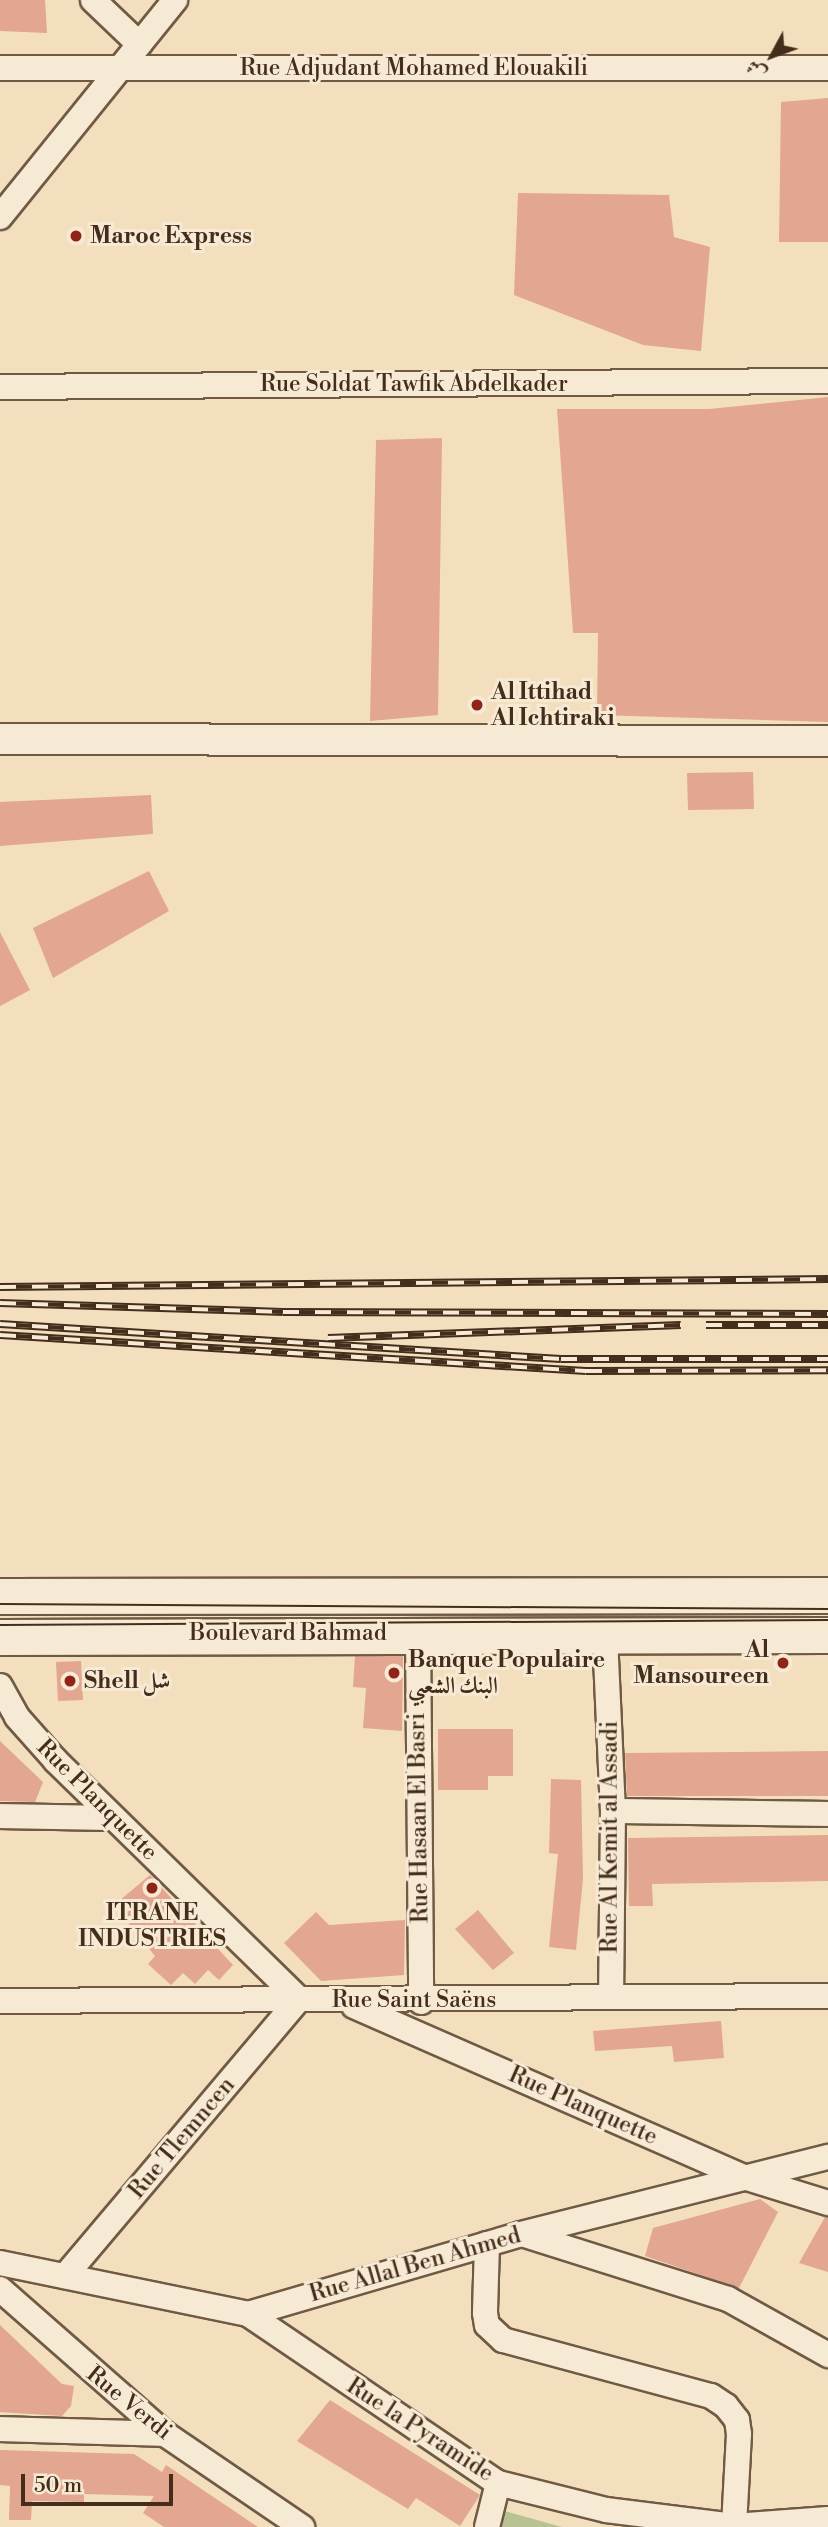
<!DOCTYPE html>
<meta charset="utf-8">
<style>
body{margin:0}
#map{position:relative;width:828px;height:2527px;overflow:hidden;background:#f3dfbe;font-family:"Libre Bodoni",Amiri,serif}
div>[style]{position:absolute}
[style*='--x']{left:calc(var(--x)*1px);top:calc(var(--y)*1px);width:calc(var(--w)*1px);rotate:calc(var(--a)*1deg)}
.green>*{inset:0;background:#b9c293}
.building>*{inset:0;background:#e2a691}
.roads{filter:drop-shadow(2px 0 #705a44) drop-shadow(-2px 0 #705a44) drop-shadow(0 2px #705a44) drop-shadow(0 -2px #705a44)}
.minor>*{height:24px;margin:-12px;padding:0 12px;transform-origin:12px;border-radius:12px;background:#f7ead5}
.tertiary>*{height:30px;margin:-15px;padding:0 15px;transform-origin:15px;border-radius:15px;background:#f7ead5}
.secondary>*{height:35px;margin:-17.5px;padding:0 17.5px;transform-origin:17.5px;border-radius:17.5px;background:#f7ead5}
.tram>*{height:2px;margin:-1px;padding:0 1px;transform-origin:1px;border-radius:1px;background:#442d1b}
.rail>*{height:8px;margin-top:-4px;transform-origin:0;background:repeating-linear-gradient(90deg,#f7ead5 0 16px,#442d1b 0 32px);box-sizing:border-box;border-block:2px solid #442d1b}
.dots>*{width:19px;height:19px;translate:-50% -50%;box-sizing:border-box;border:4px solid #f7ead5;border-radius:50%}
span{translate:-50% -50%;white-space:nowrap;text-align:center;line-height:1.15;-webkit-text-stroke:6px #f7ead5;paint-order:stroke}
.street-label{font-size:23px;color:#442d1b}
.poi-label{font-size:23px;color:#442d1b;font-weight:700}
.left{translate:0 -50%;text-align:left}
.right{translate:-100% -50%;text-align:right}
.north{position:absolute;left:737px;top:21px;width:70px;height:70px;-webkit-text-stroke:5px #f7ead5;paint-order:stroke;rotate:229deg;font-size:19px;font-weight:700;line-height:28px;text-align:center;color:#442d1b}
.north::after{content:'';display:block;margin:auto;width:24px;height:32px;background:#442d1b;clip-path:polygon(50% 0,100% 100%,50% 72%,0 100%)}
.scale{position:absolute;left:21px;top:2474px;width:152px;height:32px;box-sizing:border-box;border:4px solid #442d1b;border-top:0;padding-left:9px;font-size:21px;line-height:24px;white-space:nowrap;color:#442d1b;-webkit-text-stroke:5px #f7ead5;paint-order:stroke}
</style>
<div id="map">
<div class="green">
<i style="clip-path:polygon(497px 2509px,562px 2527px,493px 2527px)"></i>
</div>
<div class="building">
<i style="clip-path:polygon(0 0,45px 0,47px 33px,0 31px)"></i>
<i style="clip-path:polygon(828px 98px,828px 242px,779px 242px,781px 102px)"></i>
<i style="clip-path:polygon(518px 193px,669px 195px,674px 237px,710px 247px,701px 351px,643px 345px,514px 295px)"></i>
<i style="clip-path:polygon(828px 397px,828px 722px,597px 715px,598px 633px,573px 633px,557px 409px,709px 409px)"></i>
<i style="clip-path:polygon(442px 438px,438px 715px,370px 721px,376px 440px)"></i>
<i style="clip-path:polygon(753px 772px,754px 809px,688px 810px,687px 773px)"></i>
<i style="clip-path:polygon(151px 795px,153px 834px,0 846px,0 802px)"></i>
<i style="clip-path:polygon(149px 871px,169px 911px,53px 978px,33px 928px)"></i>
<i style="clip-path:polygon(0 932px,30px 990px,0 1006px)"></i>
<i style="clip-path:polygon(355px 1656px,403px 1656px,402px 1731px,363px 1728px,366px 1688px,353px 1687px)"></i>
<i style="clip-path:polygon(81px 1661px,83px 1700px,58px 1701px,56px 1662px)"></i>
<i style="clip-path:polygon(438px 1729px,513px 1729px,513px 1776px,488px 1776px,488px 1790px,438px 1790px)"></i>
<i style="clip-path:polygon(0 1741px,43px 1782px,35px 1802px,0 1801px)"></i>
<i style="clip-path:polygon(828px 1751px,828px 1796px,627px 1796px,625px 1753px)"></i>
<i style="clip-path:polygon(551px 1779px,581px 1780px,583px 1879px,576px 1950px,549px 1947px,558px 1854px,549px 1853px)"></i>
<i style="clip-path:polygon(828px 1835px,828px 1881px,652px 1884px,653px 1906px,629px 1906px,628px 1838px)"></i>
<i style="clip-path:polygon(150px 1875px,233px 1965px,219px 1980px,208px 1970px,195px 1984px,183px 1973px,171px 1985px,148px 1964px,155px 1956px,114px 1905px)"></i>
<i style="clip-path:polygon(478px 1910px,514px 1953px,493px 1970px,455px 1929px)"></i>
<i style="clip-path:polygon(316px 1912px,329px 1925px,405px 1920px,404px 1975px,321px 1981px,284px 1943px)"></i>
<i style="clip-path:polygon(721px 2021px,724px 2058px,674px 2062px,672px 2046px,595px 2051px,593px 2031px)"></i>
<i style="clip-path:polygon(760px 2199px,778px 2212px,739px 2288px,645px 2256px,653px 2228px)"></i>
<i style="clip-path:polygon(825px 2217px,828px 2217px,828px 2272px,799px 2263px)"></i>
<i style="clip-path:polygon(0 2325px,62px 2384px,74px 2386px,71px 2406px,62px 2416px,0 2412px)"></i>
<i style="clip-path:polygon(330px 2400px,480px 2495px,460px 2526px,416px 2498px,408px 2509px,297px 2441px)"></i>
<i style="clip-path:polygon(0 2450px,134px 2454px,162px 2472px,166px 2465px,258px 2527px,164px 2527px,143px 2513px,154px 2496px,84px 2494px,84px 2502px,32px 2501px,31px 2520px,9px 2520px,10px 2486px,0 2485px)"></i>
</div>
<div class="roads">
<div class="minor">
<i style="--x:93;--y:0;--w:64;--a:43.7"></i>
<i style="--x:0;--y:68;--w:828;--a:0"></i>
<i style="--x:0;--y:217;--w:279;--a:-51.1"></i>
<i style="--x:0;--y:387;--w:828;--a:-0.42"></i>
<i style="--x:418;--y:1633;--w:369;--a:89.5"></i>
<i style="--x:605;--y:1636;--w:175;--a:87.4"></i>
<i style="--x:613;--y:1811;--w:186;--a:90.6"></i>
<i style="--x:0;--y:1686;--w:35;--a:61"></i>
<i style="--x:17;--y:1717;--w:59;--a:48.4"></i>
<i style="--x:56;--y:1761;--w:340;--a:44.4"></i>
<i style="--x:613;--y:1811;--w:215;--a:0.8"></i>
<i style="--x:0;--y:1816;--w:113;--a:1"></i>
<i style="--x:0;--y:2001;--w:828;--a:-0.35"></i>
<i style="--x:354;--y:2006;--w:426;--a:23.7"></i>
<i style="--x:744;--y:2177;--w:88;--a:17.2"></i>
<i style="--x:522;--y:2234;--w:216;--a:17.5"></i>
<i style="--x:728;--y:2299;--w:115;--a:29.2"></i>
<i style="--x:487;--y:2244;--w:69;--a:91.7"></i>
<i style="--x:485;--y:2313;--w:12;--a:81"></i>
<i style="--x:487;--y:2325;--w:22;--a:43"></i>
<i style="--x:503;--y:2340;--w:215;--a:15.1"></i>
<i style="--x:711;--y:2396;--w:18;--a:34"></i>
<i style="--x:726;--y:2406;--w:18;--a:52"></i>
<i style="--x:737;--y:2420;--w:14;--a:82"></i>
<i style="--x:739;--y:2434;--w:92;--a:93.1"></i>
<i style="--x:0;--y:2263;--w:253;--a:11.6"></i>
<i style="--x:248;--y:2314;--w:284;--a:-16.3"></i>
<i style="--x:521;--y:2234;--w:317;--a:-14.1"></i>
<i style="--x:65;--y:2276;--w:363;--a:-49.8"></i>
<i style="--x:0;--y:2289;--w:220;--a:41.3"></i>
<i style="--x:165;--y:2434;--w:166;--a:34.2"></i>
<i style="--x:248;--y:2314;--w:302;--a:34.1"></i>
<i style="--x:498;--y:2483;--w:111;--a:14"></i>
<i style="--x:606;--y:2510;--w:129;--a:7.1"></i>
<i style="--x:734;--y:2526;--w:94;--a:-4.3"></i>
<i style="--x:0;--y:2429;--w:165;--a:1.7"></i>
<i style="--x:487;--y:2527;--w:45;--a:-76"></i>
</div>
<div class="tertiary">
<i style="--x:0;--y:739;--w:828;--a:0.14"></i>
</div>
<div class="secondary">
<i style="--x:0;--y:1596;--w:828;--a:-0.07"></i>
<i style="--x:0;--y:1637;--w:828;--a:-0.14"></i>
</div>
</div>
<div class="tram">
<i style="--x:0;--y:1604;--w:828;--a:0.35"></i>
<i style="--x:0;--y:1625;--w:828;--a:-0.35"></i>
</div>
<div class="rail">
<i style="--x:0;--y:1287;--w:828;--a:-0.55"></i>
<i style="--x:0;--y:1303;--w:283;--a:1.8"></i>
<i style="--x:283;--y:1312;--w:545;--a:0.21"></i>
<i style="--x:0;--y:1324;--w:562;--a:3.57"></i>
<i style="--x:561;--y:1359;--w:267;--a:0"></i>
<i style="--x:706;--y:1325;--w:122;--a:0"></i>
<i style="--x:0;--y:1335;--w:587;--a:3.52"></i>
<i style="--x:586;--y:1371;--w:242;--a:-0.2"></i>
<i style="--x:328;--y:1338;--w:353;--a:-2.1"></i>
</div>
<div class="dots">
<i style="left:76px;top:236px;background:#8f2418"></i>
<i style="left:477px;top:705px;background:#8f2418"></i>
<i style="left:783px;top:1663px;background:#8f2418"></i>
<i style="left:394px;top:1673px;background:#8f2418"></i>
<i style="left:70px;top:1681px;background:#8f2418"></i>
<i style="left:152px;top:1888px;background:#8f2418"></i>
</div>
<div class="street-label">
<span style="left:414px;top:68px">Rue Adjudant Mohamed Elouakili</span>
<span style="left:414px;top:384px">Rue Soldat Tawfik Abdelkader</span>
<span style="left:288px;top:1633px">Boulevard Bahmad</span>
<span style="left:97px;top:1800px;rotate:45deg">Rue Planquette</span>
<span style="left:419px;top:1818px;rotate:-91deg">Rue Hasaan El Basri</span>
<span style="left:610px;top:1837px;rotate:-90deg">Rue Al Kemit al Assadi</span>
<span style="left:414px;top:2000px">Rue Saint Saëns</span>
<span style="left:583px;top:2106px;rotate:24deg">Rue Planquette</span>
<span style="left:182px;top:2138px;rotate:-50deg">Rue Tlemncen</span>
<span style="left:415px;top:2265px;rotate:-16deg">Rue Allal Ben Ahmed</span>
<span style="left:129px;top:2403px;rotate:39deg">Rue Verdi</span>
<span style="left:420px;top:2430px;rotate:33deg">Rue la Pyramide</span>
</div>
<div class="poi-label">
<span class="left" style="left:90px;top:236px">Maroc Express</span>
<span class="left" style="left:491px;top:705px">Al Ittihad<br>Al Ichtiraki</span>
<span class="right" style="left:769px;top:1663px">Al<br>Mansoureen</span>
<span class="left" style="left:408px;top:1673px">Banque Populaire<br>البنك الشعبي</span>
<span class="left" style="left:84px;top:1681px">Shell شل</span>
<span style="left:152px;top:1926px">ITRANE<br>INDUSTRIES</span>
</div>
<div class="north">ش</div>
<div class="scale">50 m</div>
</div>
